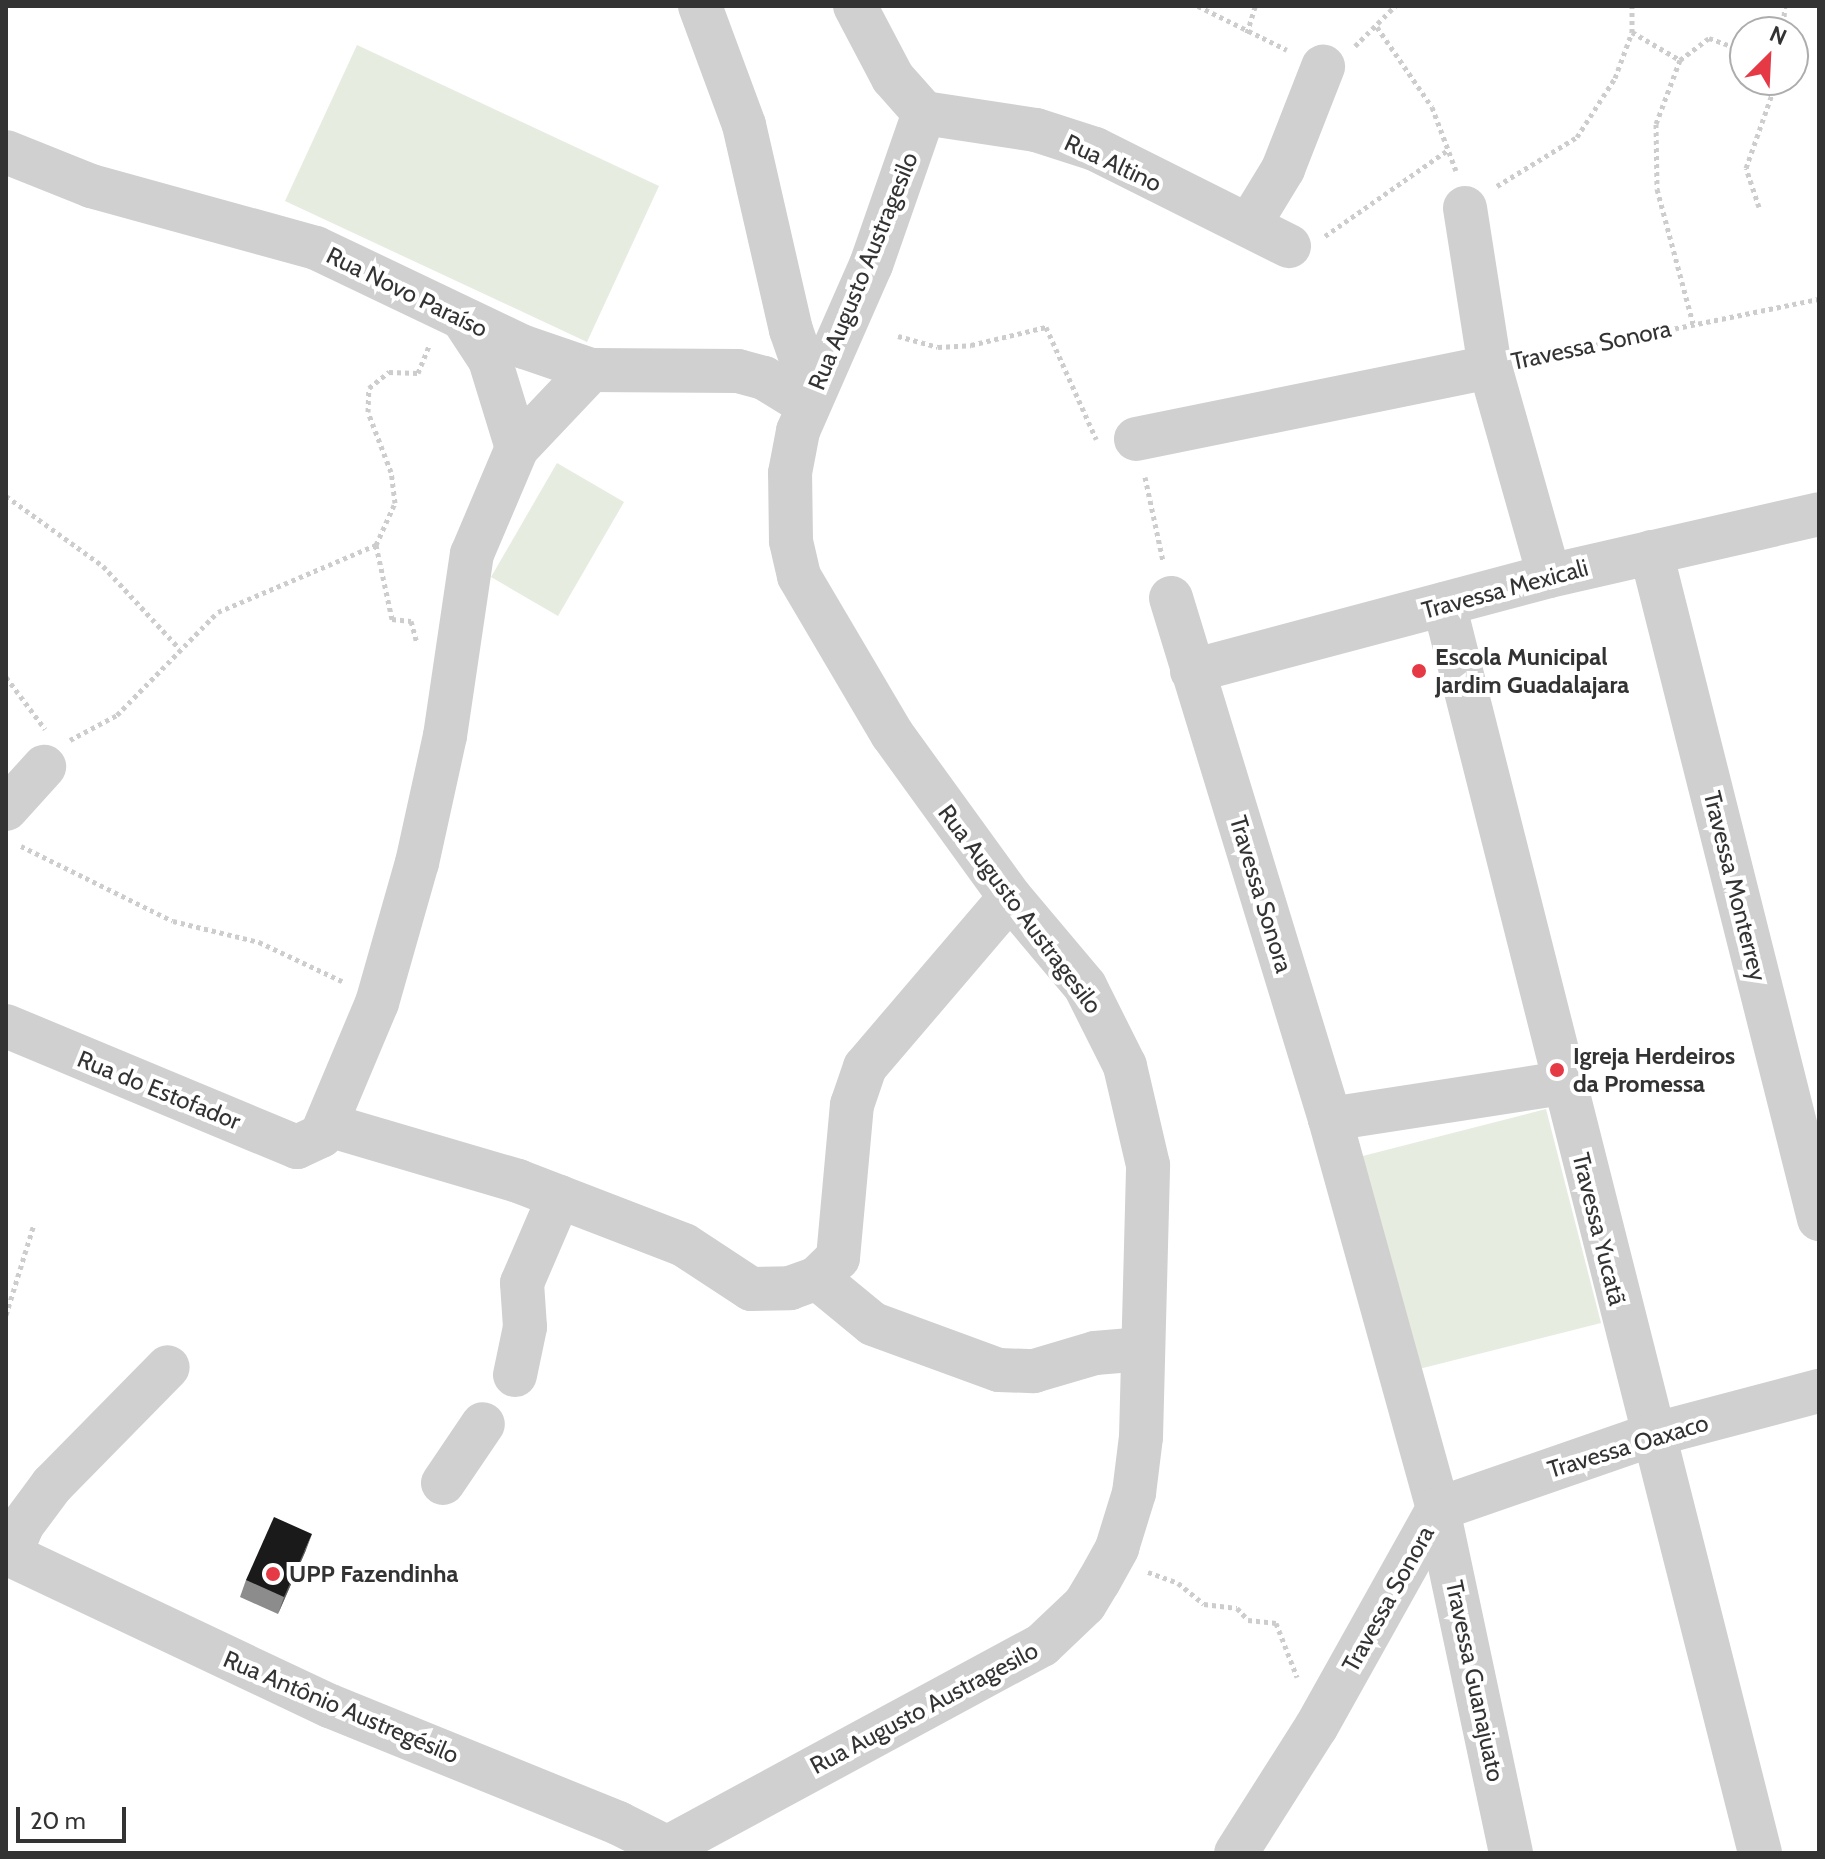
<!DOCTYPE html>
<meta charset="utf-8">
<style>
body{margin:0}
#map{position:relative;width:1825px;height:1859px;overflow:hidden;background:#fff;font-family:Cabin,sans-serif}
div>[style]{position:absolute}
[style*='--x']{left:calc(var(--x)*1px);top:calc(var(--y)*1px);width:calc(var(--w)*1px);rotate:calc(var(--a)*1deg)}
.green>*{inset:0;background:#e6ecdf}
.path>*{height:5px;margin-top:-2.5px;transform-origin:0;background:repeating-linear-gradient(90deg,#cdcdcd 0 4px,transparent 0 8px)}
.minor>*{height:44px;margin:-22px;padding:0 22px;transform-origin:22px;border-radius:22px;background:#d0d0d0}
.wall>*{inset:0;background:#8c8c8c}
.shaded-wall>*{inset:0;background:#5f5f5f}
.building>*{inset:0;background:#1a1a1a}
.dots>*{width:22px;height:22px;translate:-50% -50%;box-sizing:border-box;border:4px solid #fff;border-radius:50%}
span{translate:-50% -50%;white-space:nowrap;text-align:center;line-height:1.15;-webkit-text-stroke:8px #fff;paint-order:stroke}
.street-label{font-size:24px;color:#333}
.poi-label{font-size:24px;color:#333;font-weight:700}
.left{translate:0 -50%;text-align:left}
.frame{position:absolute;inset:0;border:8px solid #333;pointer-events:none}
.north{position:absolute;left:1729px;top:16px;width:80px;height:80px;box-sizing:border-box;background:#fff;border:2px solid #adadad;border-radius:50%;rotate:24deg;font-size:22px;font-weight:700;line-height:32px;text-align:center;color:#333}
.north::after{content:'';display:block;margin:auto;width:28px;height:36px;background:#e63946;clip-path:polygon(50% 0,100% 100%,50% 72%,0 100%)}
.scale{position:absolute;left:16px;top:1807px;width:110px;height:36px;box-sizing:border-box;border:4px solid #333;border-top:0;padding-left:10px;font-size:24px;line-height:28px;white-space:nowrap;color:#333;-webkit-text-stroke:6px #fff;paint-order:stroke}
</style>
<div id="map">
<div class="green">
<i style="clip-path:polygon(357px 45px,659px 186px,587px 342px,285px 201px)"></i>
<i style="clip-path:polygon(557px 463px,624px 502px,558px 616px,491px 577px)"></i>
<i style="clip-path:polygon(1546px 1109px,1601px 1323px,1411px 1371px,1355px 1158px)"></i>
</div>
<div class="path">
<i style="--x:1198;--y:6;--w:99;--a:26.3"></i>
<i style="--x:1377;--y:27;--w:97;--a:55.5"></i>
<i style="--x:1432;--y:107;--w:68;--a:69.4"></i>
<i style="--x:1632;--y:32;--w:56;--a:30.3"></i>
<i style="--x:1680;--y:60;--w:36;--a:-37"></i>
<i style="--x:1709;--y:38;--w:38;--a:20"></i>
<i style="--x:1783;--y:32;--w:26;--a:-86"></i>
<i style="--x:1247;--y:33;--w:28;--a:-73"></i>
<i style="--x:1355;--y:46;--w:57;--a:-45"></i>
<i style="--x:1680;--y:60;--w:68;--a:110.6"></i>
<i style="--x:1656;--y:124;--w:65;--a:89.1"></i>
<i style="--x:1657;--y:189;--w:139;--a:75"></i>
<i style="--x:1497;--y:186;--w:94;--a:-31.5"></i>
<i style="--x:1577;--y:137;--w:70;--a:-57.2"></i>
<i style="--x:1615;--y:78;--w:49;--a:-69.7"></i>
<i style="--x:1632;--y:32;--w:26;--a:-90"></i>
<i style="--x:1759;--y:207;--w:41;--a:-108.4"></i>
<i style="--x:1746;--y:168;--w:93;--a:-70.6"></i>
<i style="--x:1325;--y:236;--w:150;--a:-35"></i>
<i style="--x:898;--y:336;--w:41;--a:15.4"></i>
<i style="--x:938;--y:347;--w:33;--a:-3"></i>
<i style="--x:971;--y:345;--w:77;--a:-13.5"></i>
<i style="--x:1046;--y:327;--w:123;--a:65.9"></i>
<i style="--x:1526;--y:359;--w:299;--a:-11.6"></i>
<i style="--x:1145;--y:477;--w:86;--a:77.9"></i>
<i style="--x:6;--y:496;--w:120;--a:35.8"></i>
<i style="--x:103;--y:566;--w:112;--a:47.2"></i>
<i style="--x:376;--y:545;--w:46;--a:-65.7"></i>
<i style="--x:395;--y:503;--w:31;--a:-97"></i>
<i style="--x:391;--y:472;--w:64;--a:-111"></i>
<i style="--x:368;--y:412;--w:24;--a:-88"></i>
<i style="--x:369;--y:388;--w:26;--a:-39"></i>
<i style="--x:389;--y:372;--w:29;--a:2"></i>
<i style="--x:418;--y:373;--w:29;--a:-68"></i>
<i style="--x:6;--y:677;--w:65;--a:53.1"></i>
<i style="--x:70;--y:740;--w:53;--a:-28"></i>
<i style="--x:117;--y:715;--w:144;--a:-45.6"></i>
<i style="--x:218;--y:612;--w:172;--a:-23"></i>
<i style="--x:376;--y:545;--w:76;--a:77.8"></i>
<i style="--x:392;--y:619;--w:19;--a:6"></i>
<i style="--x:411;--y:621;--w:23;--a:75"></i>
<i style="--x:21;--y:846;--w:169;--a:26.3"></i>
<i style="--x:173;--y:921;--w:89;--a:13.7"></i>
<i style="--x:259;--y:942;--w:92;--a:25.2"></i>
<i style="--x:6;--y:1315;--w:95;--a:-72.9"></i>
<i style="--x:1148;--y:1572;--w:32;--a:20"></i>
<i style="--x:1178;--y:1583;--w:33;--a:39"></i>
<i style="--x:1204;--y:1604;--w:33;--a:7"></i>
<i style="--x:1237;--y:1608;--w:16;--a:47"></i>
<i style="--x:1248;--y:1620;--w:28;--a:6"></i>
<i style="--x:1276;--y:1623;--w:58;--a:68.7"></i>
</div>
<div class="minor">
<i style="--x:700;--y:6;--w:127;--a:69.7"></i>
<i style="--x:744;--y:125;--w:210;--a:77.1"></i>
<i style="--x:791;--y:330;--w:67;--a:70.8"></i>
<i style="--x:855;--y:6;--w:81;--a:62.2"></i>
<i style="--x:893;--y:78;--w:47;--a:48.5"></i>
<i style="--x:924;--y:113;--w:113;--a:8.6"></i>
<i style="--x:1036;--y:130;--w:62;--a:17.9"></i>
<i style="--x:1095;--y:149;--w:217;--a:26.6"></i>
<i style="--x:6;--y:152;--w:92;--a:21.8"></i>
<i style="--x:91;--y:186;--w:233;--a:15.4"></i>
<i style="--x:316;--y:248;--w:230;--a:25.5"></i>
<i style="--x:524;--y:347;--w:71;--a:18.9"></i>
<i style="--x:591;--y:370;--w:147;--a:0.4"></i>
<i style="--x:738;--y:371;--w:27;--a:15"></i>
<i style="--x:764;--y:378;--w:52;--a:31.5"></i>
<i style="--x:1465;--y:208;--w:161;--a:81.1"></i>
<i style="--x:1490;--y:367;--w:217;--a:74.2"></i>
<i style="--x:1249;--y:225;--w:66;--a:-58.7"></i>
<i style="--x:1283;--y:169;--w:110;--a:-68.6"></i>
<i style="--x:463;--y:319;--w:49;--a:56.6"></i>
<i style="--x:490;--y:360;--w:92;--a:72.9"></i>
<i style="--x:1136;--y:439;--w:361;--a:-11.5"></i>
<i style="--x:1651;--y:552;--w:688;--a:75.86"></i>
<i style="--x:1171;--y:598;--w:545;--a:73.03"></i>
<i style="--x:1330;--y:1119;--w:405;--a:74.5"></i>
<i style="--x:1438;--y:1509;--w:250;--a:119.2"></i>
<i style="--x:1316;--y:1727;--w:149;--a:122.4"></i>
<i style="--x:1444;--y:604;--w:1288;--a:75.8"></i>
<i style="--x:1192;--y:671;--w:369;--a:-14.9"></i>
<i style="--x:1549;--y:576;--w:277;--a:-12.9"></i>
<i style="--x:6;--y:809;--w:57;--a:-47.9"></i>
<i style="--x:6;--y:1026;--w:315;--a:22.6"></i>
<i style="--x:297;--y:1147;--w:26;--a:-25"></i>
<i style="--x:321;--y:1136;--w:144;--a:-67.2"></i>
<i style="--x:377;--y:1003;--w:146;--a:-74.1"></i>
<i style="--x:417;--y:863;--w:130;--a:-77.6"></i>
<i style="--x:445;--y:736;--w:184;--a:-81.6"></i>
<i style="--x:472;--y:554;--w:115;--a:-67"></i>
<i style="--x:517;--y:448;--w:108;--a:-46.5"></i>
<i style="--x:1330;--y:1119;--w:235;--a:-8.8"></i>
<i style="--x:328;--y:1125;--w:198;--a:16.4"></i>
<i style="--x:518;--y:1181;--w:178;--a:21.1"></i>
<i style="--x:684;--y:1245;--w:80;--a:33.3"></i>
<i style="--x:751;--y:1289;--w:39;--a:-1"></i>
<i style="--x:790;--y:1288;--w:29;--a:-20"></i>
<i style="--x:817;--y:1278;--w:29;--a:-44"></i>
<i style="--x:838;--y:1258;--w:154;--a:-84.8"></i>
<i style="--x:852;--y:1105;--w:40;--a:-71.1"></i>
<i style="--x:865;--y:1067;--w:223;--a:-49.5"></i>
<i style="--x:817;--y:1278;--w:72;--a:39.4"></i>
<i style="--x:873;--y:1324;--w:134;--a:20.1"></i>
<i style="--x:999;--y:1370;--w:35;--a:2"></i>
<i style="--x:1034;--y:1371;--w:64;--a:-16.4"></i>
<i style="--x:1095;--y:1353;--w:48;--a:-4.8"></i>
<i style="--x:515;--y:1375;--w:49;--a:-78.2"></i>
<i style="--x:525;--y:1327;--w:44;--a:-93.9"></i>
<i style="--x:522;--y:1283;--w:94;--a:-66.7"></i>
<i style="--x:443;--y:1483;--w:71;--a:-55.9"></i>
<i style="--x:6;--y:1553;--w:358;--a:25.3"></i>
<i style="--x:330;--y:1706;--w:311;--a:22.1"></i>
<i style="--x:618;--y:1823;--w:67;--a:26.6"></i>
<i style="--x:10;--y:1554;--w:33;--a:-67"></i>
<i style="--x:23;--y:1524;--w:49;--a:-53.4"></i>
<i style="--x:52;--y:1485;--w:165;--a:-45.5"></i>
<i style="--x:670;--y:1846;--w:423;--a:-28.4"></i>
<i style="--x:1042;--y:1645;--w:59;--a:-43.6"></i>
<i style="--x:1085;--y:1604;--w:27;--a:-59"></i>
<i style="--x:1099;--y:1581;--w:38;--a:-61"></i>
<i style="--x:1117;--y:1548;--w:58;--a:-72.8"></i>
<i style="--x:1134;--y:1493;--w:56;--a:-82.9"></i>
<i style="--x:1141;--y:1437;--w:272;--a:-88.5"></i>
<i style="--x:1148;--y:1165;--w:102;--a:-103.1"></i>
<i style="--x:1125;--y:1066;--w:89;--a:-116.6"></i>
<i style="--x:1085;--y:986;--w:116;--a:-130.1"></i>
<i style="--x:1010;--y:897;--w:201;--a:-125.9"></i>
<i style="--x:892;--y:734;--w:183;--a:-120.5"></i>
<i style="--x:799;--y:576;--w:36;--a:-103"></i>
<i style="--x:791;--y:541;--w:68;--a:-90.8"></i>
<i style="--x:790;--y:473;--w:43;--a:-79.2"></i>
<i style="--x:798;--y:431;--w:181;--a:-66.3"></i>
<i style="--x:871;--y:265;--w:161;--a:-70.8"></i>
<i style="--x:1511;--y:1853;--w:352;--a:-102"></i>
<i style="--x:1438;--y:1509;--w:226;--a:-19.1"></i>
<i style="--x:1652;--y:1435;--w:173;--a:-14.8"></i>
</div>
<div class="wall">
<i style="clip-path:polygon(306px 1550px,278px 1614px,240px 1597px,246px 1580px)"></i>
</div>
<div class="shaded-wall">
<i style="clip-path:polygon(312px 1534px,306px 1550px,278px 1614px,284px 1597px)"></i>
</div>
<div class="building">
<i style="clip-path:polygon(274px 1517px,312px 1534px,284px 1597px,246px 1580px)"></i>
</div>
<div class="dots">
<i style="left:1419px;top:671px;background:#e63946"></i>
<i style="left:1557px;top:1070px;background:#e63946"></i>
<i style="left:273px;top:1574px;background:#e63946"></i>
</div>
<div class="street-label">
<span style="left:1113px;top:163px;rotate:25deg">Rua Altino</span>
<span style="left:863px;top:271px;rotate:-68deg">Rua Augusto Austragesilo</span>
<span style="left:407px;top:292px;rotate:26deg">Rua Novo Paraíso</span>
<span style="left:1591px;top:345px;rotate:-12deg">Travessa Sonora</span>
<span style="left:1505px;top:589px;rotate:-15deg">Travessa Mexicali</span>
<span style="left:1735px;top:886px;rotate:76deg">Travessa Monterrey</span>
<span style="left:1261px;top:894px;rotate:73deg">Travessa Sonora</span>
<span style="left:1020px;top:909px;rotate:53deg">Rua Augusto Austragesilo</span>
<span style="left:159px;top:1090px;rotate:22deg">Rua do Estofador</span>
<span style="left:1599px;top:1229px;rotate:76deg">Travessa Yucatã</span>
<span style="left:1628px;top:1446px;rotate:-17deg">Travessa Oaxaco</span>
<span style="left:1388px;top:1599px;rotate:-61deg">Travessa Sonora</span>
<span style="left:1475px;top:1681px;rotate:78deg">Travessa Guanajuato</span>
<span style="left:341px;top:1707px;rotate:23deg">Rua Antônio Austregésilo</span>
<span style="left:924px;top:1708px;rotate:-28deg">Rua Augusto Austragesilo</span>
</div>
<div class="poi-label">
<span class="left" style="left:1435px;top:671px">Escola Municipal<br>Jardim Guadalajara</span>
<span class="left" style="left:1573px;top:1070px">Igreja Herdeiros<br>da Promessa</span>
<span class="left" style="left:289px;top:1574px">UPP Fazendinha</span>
</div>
<div class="frame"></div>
<div class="north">N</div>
<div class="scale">20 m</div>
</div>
